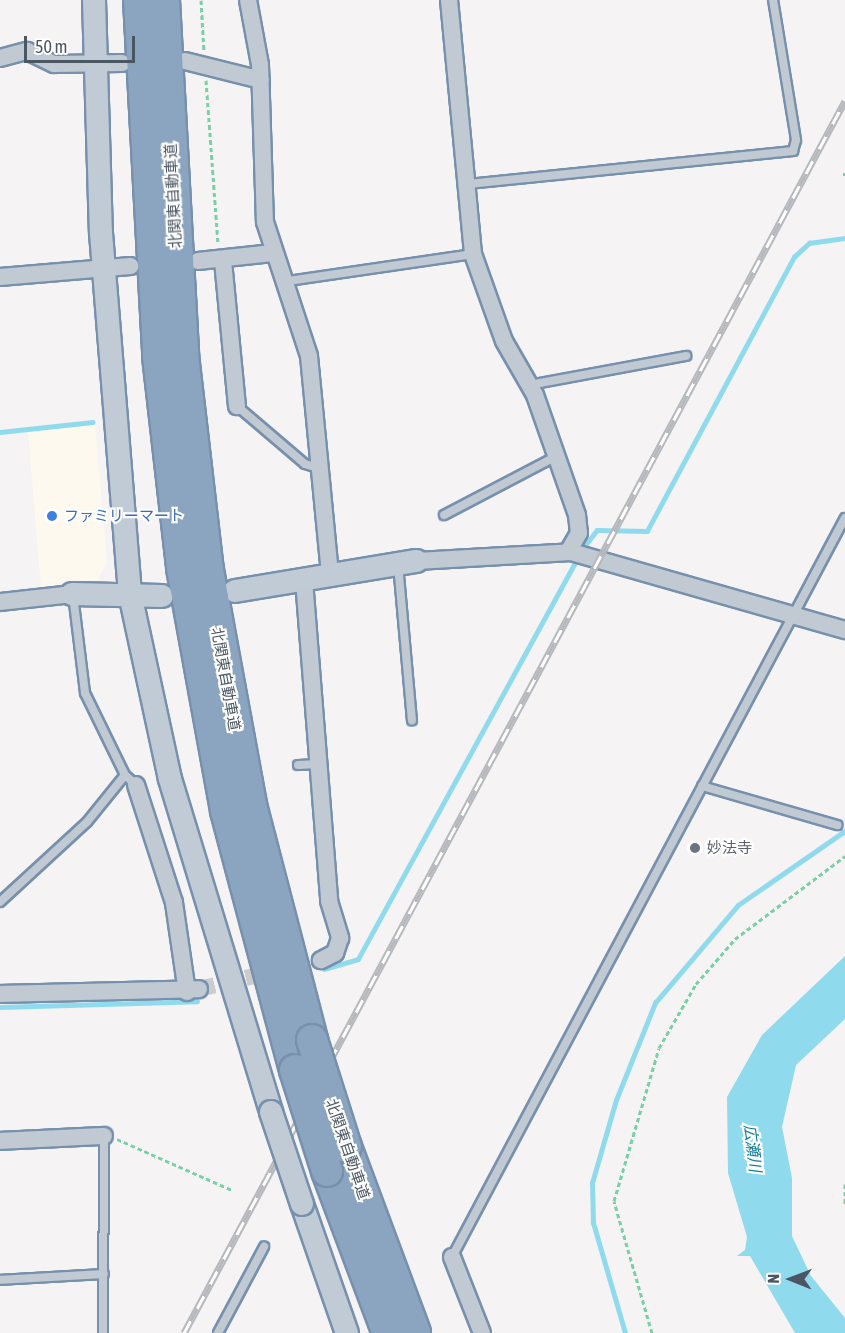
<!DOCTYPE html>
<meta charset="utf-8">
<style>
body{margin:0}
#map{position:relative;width:845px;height:1333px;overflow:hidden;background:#f5f3f3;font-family:"Asap Condensed","Noto Sans JP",sans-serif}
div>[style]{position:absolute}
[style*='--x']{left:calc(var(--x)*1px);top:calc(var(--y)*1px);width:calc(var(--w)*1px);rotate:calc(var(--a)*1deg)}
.commercial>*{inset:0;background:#fdf9ef}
.water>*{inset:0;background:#90daee}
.stream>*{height:4.5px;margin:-2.25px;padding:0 2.25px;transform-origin:2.25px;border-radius:2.25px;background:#90daee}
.street-tunnel>*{height:16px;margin-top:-8px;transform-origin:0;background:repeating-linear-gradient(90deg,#caccce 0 16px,transparent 0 24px)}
.path>*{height:3px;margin-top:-1.5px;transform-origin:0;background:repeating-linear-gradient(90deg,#7ad0a6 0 4.5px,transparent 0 7.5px)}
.roads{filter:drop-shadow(2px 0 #7690ad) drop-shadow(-2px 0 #7690ad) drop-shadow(0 2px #7690ad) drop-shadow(0 -2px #7690ad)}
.lane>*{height:8px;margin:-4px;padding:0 4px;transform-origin:4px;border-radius:4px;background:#c1cad2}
.street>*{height:16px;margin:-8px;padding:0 8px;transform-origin:8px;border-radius:8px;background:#c1cad2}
.secondary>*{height:22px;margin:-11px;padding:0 11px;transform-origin:11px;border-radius:11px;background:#c1cbd6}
.highway>*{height:30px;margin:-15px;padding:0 15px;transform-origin:15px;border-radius:15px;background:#8ba5c1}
.rail>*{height:7px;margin-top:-3.5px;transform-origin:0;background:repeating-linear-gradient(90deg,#fff 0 14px,#b5b8bd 0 28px);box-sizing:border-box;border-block:2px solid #b5b8bd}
.bridges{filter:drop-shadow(2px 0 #7690ad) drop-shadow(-2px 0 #7690ad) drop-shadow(0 2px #7690ad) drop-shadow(0 -2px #7690ad)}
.secondary-bridge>*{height:22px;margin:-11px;padding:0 11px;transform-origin:11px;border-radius:11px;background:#c1cbd6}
.highway-bridge>*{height:30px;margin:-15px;padding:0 15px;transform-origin:15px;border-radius:15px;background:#8ba5c1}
.dots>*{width:16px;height:16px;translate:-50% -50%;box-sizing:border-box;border:3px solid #fff;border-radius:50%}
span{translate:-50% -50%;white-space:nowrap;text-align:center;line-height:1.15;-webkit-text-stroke:4.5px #fff;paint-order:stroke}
.street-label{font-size:15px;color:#4a5661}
.shop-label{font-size:15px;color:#366cbe}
.left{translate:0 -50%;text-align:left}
.worship-label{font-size:15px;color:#5b616d}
.water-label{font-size:16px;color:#0c7c9b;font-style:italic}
.north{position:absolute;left:761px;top:1249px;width:60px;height:60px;-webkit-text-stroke:4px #fff;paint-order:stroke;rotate:271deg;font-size:16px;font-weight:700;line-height:24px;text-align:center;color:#4a5661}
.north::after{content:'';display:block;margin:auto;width:21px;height:27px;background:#4a5661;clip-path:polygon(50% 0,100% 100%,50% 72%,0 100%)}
.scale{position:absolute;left:24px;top:36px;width:111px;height:27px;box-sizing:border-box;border:3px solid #4a5661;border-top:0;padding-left:8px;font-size:18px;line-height:21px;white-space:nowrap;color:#4a5661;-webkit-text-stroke:4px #fff;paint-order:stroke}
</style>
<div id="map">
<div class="commercial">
<i style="clip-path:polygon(95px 424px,107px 562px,96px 583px,41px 589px,28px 431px)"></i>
</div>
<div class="water">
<i style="clip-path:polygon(845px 956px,845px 1019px,796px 1065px,782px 1127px,792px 1178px,792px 1236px,811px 1276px,845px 1318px,845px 1333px,795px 1333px,750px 1256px,737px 1256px,745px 1250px,747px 1237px,728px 1173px,727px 1097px,762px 1035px)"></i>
</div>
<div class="stream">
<i style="--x:0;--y:432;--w:93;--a:-6.2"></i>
<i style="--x:581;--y:551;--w:26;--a:-53"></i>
<i style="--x:597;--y:530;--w:50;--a:1.1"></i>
<i style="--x:647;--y:531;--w:311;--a:-61.8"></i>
<i style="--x:794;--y:257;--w:21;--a:-43"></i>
<i style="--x:809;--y:243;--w:36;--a:-8"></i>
<i style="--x:324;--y:969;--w:35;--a:-16"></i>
<i style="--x:358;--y:959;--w:456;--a:-61.3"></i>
<i style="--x:0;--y:1007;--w:197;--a:-1.7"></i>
<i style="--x:625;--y:1333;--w:115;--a:-106.2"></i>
<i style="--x:593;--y:1223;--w:40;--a:-91.4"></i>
<i style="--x:592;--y:1183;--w:86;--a:-73.9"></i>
<i style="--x:616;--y:1100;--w:105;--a:-68.1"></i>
<i style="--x:655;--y:1003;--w:128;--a:-49.7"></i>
<i style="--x:738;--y:905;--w:130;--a:-34.7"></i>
</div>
<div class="street-tunnel">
<i style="--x:199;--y:989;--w:125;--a:-13.4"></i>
</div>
<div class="path">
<i style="--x:201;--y:0;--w:52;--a:86.7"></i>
<i style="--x:206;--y:80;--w:164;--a:85.8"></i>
<i style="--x:843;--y:174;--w:2;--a:0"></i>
<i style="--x:117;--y:1139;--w:126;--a:23.9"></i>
<i style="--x:845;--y:1184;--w:21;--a:90"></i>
<i style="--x:652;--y:1333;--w:137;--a:-106.1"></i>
<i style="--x:614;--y:1201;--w:159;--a:-73.6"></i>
<i style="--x:659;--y:1048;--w:74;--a:-60"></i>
<i style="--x:696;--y:984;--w:60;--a:-49.1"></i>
<i style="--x:735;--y:939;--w:138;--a:-37"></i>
</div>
<div class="roads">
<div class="lane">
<i style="--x:468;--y:184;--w:327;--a:-5.8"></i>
<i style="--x:793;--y:151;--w:11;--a:-75"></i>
<i style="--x:796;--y:140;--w:142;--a:-99.3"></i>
<i style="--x:288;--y:281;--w:187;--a:-8.3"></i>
<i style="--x:529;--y:385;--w:160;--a:-10.5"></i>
<i style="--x:237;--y:406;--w:89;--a:40.5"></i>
<i style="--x:305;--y:464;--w:14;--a:17"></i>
<i style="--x:444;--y:515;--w:127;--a:-27.6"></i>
<i style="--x:398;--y:564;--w:157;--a:84.9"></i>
<i style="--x:73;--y:595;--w:99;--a:83"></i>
<i style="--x:85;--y:693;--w:91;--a:64"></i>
<i style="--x:298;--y:765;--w:20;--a:-3"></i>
<i style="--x:702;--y:786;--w:141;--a:16.1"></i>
<i style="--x:0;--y:902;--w:118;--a:-42.6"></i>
<i style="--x:87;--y:822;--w:60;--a:-51"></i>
<i style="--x:125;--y:775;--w:15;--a:42"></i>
<i style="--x:452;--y:1257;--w:837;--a:-62"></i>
<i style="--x:0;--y:1280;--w:104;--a:-3.3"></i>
<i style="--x:103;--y:1333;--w:197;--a:-89.7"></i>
<i style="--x:218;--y:1333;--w:98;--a:-61.9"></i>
</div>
<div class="street">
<i style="--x:248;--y:0;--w:66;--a:79.5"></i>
<i style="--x:260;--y:65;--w:157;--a:88.2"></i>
<i style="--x:265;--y:222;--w:141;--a:71.8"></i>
<i style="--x:309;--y:356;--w:221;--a:84.5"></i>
<i style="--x:449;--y:0;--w:255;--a:84.6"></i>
<i style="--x:473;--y:254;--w:92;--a:70.4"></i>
<i style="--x:504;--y:341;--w:62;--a:60.1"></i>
<i style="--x:535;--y:395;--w:127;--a:70.7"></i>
<i style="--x:577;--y:515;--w:18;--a:84"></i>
<i style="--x:579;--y:533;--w:22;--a:120"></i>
<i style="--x:0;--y:58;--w:28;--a:-15"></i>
<i style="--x:27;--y:51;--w:30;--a:26"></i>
<i style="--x:54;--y:64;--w:68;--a:-0.8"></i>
<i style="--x:185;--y:61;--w:78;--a:14"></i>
<i style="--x:198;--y:261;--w:75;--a:-6.1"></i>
<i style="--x:223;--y:261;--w:146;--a:84.5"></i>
<i style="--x:0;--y:277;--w:131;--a:-4.8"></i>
<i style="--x:417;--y:561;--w:154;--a:-3.3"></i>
<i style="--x:571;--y:552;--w:285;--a:15.9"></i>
<i style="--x:304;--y:580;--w:322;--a:85.5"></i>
<i style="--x:329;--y:901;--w:39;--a:73"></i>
<i style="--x:340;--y:938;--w:16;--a:108"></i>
<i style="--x:335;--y:953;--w:16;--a:153"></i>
<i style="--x:0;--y:602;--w:72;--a:-6.3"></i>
<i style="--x:136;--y:785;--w:124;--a:72.1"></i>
<i style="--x:174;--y:903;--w:90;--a:81.7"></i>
<i style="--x:0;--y:994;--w:199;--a:-1.4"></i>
<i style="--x:0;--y:1141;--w:104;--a:-2.8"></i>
<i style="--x:452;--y:1257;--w:82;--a:68.5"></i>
</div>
<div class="secondary">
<i style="--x:94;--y:0;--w:233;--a:88.3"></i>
<i style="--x:101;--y:233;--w:362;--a:85.4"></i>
<i style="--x:130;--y:594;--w:189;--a:77.8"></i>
<i style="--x:170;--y:779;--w:348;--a:73.1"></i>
<i style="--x:235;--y:591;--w:184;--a:-9.4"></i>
<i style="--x:72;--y:594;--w:90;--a:1.3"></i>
<i style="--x:302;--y:1204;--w:137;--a:70.8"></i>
</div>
<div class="highway">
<i style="--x:139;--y:0;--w:357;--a:86.9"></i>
<i style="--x:158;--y:356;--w:213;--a:83.5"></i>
<i style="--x:182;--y:568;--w:247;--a:79.7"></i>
<i style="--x:226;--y:811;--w:268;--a:75.1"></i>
<i style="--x:164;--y:0;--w:356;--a:86.9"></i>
<i style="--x:183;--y:355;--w:216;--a:83.4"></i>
<i style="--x:208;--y:570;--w:239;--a:79.6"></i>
<i style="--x:251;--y:805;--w:243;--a:75.4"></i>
<i style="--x:346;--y:1147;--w:198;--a:69.6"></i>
<i style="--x:327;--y:1171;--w:173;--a:69.4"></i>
</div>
</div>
<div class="rail">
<i style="--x:184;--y:1333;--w:1398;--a:-61.79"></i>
</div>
<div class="bridges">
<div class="secondary-bridge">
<i style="--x:271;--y:1112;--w:97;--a:71.4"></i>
</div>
<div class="highway-bridge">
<i style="--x:312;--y:1040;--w:112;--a:72.4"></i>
<i style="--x:295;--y:1070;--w:106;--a:72.4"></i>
</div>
</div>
<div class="dots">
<i style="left:52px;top:516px;background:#3f7fe0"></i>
<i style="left:695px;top:848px;background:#6b7280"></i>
</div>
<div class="street-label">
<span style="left:173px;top:196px;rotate:-93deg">北関東自動車道</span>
<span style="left:226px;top:679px;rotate:80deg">北関東自動車道</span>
<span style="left:348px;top:1149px;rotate:71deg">北関東自動車道</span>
</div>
<div class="shop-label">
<span class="left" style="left:64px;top:516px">ファミリーマート</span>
</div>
<div class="worship-label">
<span class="left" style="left:707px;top:848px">妙法寺</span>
</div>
<div class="water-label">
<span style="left:753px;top:1148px;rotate:83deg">広瀬川</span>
</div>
<div class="north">N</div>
<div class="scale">50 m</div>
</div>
